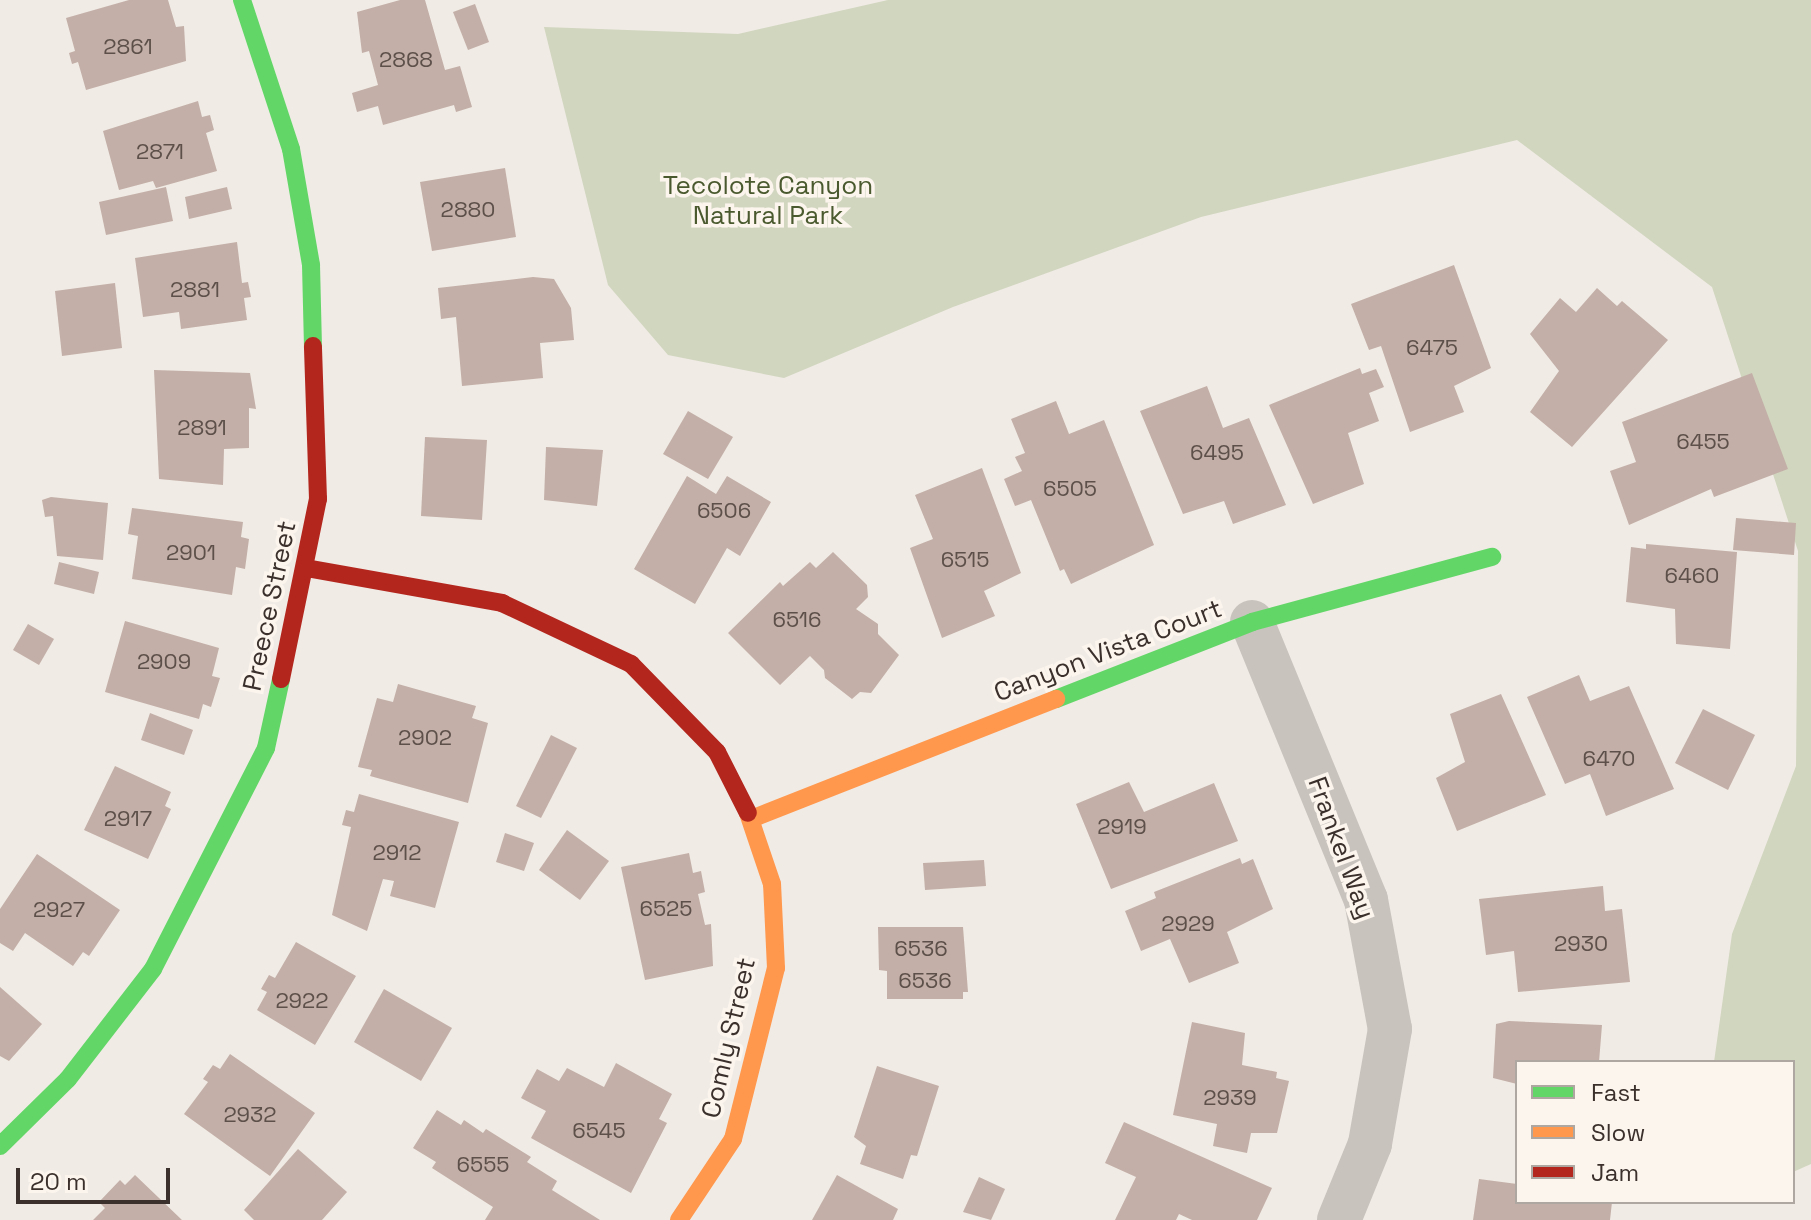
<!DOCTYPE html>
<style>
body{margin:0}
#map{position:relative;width:1811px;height:1220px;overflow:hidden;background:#f0ebe5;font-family:"Space Grotesk",sans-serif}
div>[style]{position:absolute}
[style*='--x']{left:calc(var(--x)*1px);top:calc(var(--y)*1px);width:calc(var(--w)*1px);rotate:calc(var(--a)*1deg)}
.green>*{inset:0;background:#d1d6bf}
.building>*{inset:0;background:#c3afa7}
.street>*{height:44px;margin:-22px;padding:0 22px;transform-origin:22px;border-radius:22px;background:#c9c3be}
.fast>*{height:18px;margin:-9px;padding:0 9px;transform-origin:9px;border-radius:9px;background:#63d668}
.slow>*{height:18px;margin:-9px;padding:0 9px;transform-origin:9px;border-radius:9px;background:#ff974d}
.jam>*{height:18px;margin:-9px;padding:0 9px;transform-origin:9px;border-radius:9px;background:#b3261e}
span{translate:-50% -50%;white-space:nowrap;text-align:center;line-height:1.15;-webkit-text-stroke:7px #fbf5ee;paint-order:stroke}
.number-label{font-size:22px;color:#5d504a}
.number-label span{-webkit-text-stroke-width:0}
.park-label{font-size:26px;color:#4a5a2e}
.street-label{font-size:26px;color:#3b302b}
.legend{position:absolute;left:1515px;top:1060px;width:280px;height:144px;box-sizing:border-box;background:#fbf5ee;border:2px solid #aea6a0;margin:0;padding:10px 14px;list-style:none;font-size:24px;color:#3b302b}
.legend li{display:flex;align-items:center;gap:16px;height:40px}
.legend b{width:40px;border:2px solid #aea6a0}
.scale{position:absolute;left:16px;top:1168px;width:154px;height:36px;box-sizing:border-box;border:4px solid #3b302b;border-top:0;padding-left:10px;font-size:24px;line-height:28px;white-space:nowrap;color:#3b302b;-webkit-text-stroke:6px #fbf5ee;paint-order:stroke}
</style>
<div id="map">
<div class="green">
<i style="clip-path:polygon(888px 0,1811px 0,1811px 1164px,1793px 1172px,1793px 1062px,1714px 1062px,1732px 934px,1796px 766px,1798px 551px,1712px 287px,1517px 140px,1201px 217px,953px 307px,784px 378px,668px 355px,608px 285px,544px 27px,738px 34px)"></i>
</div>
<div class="building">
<i style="clip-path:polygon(129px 0,168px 0,176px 27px,184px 26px,186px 61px,86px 90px,78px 62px,72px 64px,69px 53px,75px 51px,66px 18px)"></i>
<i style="clip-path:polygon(400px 0,425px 0,445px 70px,460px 66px,472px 107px,456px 112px,454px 105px,383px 125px,378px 106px,357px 112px,352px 93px,378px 85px,369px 51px,362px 53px,357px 12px)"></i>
<i style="clip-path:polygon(475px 4px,489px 42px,468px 50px,453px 12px)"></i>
<i style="clip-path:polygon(198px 101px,202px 117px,210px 115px,214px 130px,206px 133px,217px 171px,156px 188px,153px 181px,119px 190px,103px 131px)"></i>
<i style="clip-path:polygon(505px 168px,516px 237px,432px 251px,420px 182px)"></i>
<i style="clip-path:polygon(166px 187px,173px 221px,106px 235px,99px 202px)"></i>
<i style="clip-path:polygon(227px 187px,232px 209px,189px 219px,185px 197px)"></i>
<i style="clip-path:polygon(237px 242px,242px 283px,248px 282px,251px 297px,244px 298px,247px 320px,181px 329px,179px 312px,143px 317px,135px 258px)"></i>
<i style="clip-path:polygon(1454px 265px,1491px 368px,1454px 386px,1464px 412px,1410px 432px,1381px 346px,1369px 350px,1351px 304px)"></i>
<i style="clip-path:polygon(533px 277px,554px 279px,571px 308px,574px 340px,540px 343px,543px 378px,462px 386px,456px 317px,441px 319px,438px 288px)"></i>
<i style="clip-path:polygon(115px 283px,122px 348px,62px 356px,55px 291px)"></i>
<i style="clip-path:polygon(1597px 288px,1617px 306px,1622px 301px,1668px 340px,1572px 447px,1530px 412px,1559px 371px,1530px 334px,1560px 298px,1576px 312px)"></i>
<i style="clip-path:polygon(1360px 368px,1362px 374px,1376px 369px,1384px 387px,1369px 393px,1379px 421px,1348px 433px,1364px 484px,1313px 504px,1269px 405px)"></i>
<i style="clip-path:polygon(154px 370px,250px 373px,256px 409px,249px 408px,249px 448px,224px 449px,223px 485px,159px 479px)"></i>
<i style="clip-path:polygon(1752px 373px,1788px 469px,1714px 497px,1711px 489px,1629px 525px,1610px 471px,1636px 462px,1622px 422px)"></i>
<i style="clip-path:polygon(1207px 386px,1223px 428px,1249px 418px,1286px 505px,1233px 524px,1224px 501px,1183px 514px,1140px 411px)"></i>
<i style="clip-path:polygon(1056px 401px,1069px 434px,1104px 420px,1154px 545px,1071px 584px,1064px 569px,1060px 571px,1031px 500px,1015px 506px,1004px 479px,1022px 471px,1015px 457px,1025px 453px,1011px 419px)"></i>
<i style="clip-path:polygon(688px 411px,733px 437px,708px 479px,663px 454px)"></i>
<i style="clip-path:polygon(425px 437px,487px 440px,482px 520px,421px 516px)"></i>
<i style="clip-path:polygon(546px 447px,603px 450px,597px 506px,544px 500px)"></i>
<i style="clip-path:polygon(982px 468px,1021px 573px,984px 591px,995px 616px,942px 638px,910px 548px,933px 539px,915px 495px)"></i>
<i style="clip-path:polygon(687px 476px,716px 494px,727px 476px,771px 502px,740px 556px,727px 548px,695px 604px,634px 569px)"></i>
<i style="clip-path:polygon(51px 497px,108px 503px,103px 560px,57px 556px,53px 516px,45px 517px,42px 500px)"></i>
<i style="clip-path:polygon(132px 508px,243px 522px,241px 537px,249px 539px,245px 569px,236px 567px,232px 595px,132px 579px,138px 536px,128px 534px)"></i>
<i style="clip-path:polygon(1736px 518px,1796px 523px,1794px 555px,1733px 550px)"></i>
<i style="clip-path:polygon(1646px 544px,1737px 552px,1730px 649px,1676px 644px,1675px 609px,1626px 602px,1631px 547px,1646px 549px)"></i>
<i style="clip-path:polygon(833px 552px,867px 585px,868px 597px,856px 609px,878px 624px,878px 634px,899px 655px,871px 693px,860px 692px,852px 699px,825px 678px,824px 670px,810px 656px,780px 685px,728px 633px,780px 582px,783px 586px,810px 562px,816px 568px)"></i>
<i style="clip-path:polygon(59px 562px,99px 572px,94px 594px,54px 584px)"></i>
<i style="clip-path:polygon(125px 621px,219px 648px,212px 676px,220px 678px,211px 707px,203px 704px,199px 719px,105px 692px)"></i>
<i style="clip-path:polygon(28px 624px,54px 639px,39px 665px,13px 650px)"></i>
<i style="clip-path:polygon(1579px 675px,1590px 701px,1629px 686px,1674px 789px,1606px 816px,1590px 774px,1565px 784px,1527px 697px)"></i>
<i style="clip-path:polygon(398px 684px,476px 706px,472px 718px,488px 723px,468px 803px,370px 776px,372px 770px,358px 767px,377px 698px,393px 702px)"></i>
<i style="clip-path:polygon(1501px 694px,1546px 795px,1457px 831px,1436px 778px,1465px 762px,1450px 714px)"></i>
<i style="clip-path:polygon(1703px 709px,1755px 735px,1728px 790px,1675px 763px)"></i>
<i style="clip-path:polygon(150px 713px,193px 730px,184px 755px,141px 740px)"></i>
<i style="clip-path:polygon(551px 735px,577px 748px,541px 818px,516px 806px)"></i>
<i style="clip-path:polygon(115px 766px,171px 792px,165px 806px,171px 809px,148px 859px,84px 830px)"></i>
<i style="clip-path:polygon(1129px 782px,1144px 812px,1214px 783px,1238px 841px,1111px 889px,1076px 804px)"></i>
<i style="clip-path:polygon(359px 794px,459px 822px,435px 908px,390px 896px,394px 881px,383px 879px,367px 931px,332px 915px,351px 827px,342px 825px,346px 810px,354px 812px)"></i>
<i style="clip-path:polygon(567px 830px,609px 861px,580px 900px,539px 870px)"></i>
<i style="clip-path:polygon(505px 833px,534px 843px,524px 871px,496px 862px)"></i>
<i style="clip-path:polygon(689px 853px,693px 873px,701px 871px,705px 892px,698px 894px,705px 925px,711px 924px,713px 966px,645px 980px,621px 867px)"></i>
<i style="clip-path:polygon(37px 854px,120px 910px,89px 956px,83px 952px,73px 966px,25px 933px,13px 951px,0 943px,0 909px)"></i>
<i style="clip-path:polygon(1240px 858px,1242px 864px,1253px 859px,1273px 909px,1227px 932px,1239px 963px,1189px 983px,1170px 939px,1141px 951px,1125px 911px,1156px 898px,1154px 892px)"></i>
<i style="clip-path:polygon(984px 860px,986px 886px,925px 890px,923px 863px)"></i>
<i style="clip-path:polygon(1603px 886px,1605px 911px,1622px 909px,1630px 982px,1518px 992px,1514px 951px,1486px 955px,1479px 899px)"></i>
<i style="clip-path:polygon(878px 927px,963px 927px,968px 992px,963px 992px,963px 999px,887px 999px,887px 971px,879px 970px)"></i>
<i style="clip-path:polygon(296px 942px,356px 976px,315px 1045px,257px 1010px,267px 992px,261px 989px,269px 975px,275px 978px)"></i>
<i style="clip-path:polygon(0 987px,42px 1024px,9px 1061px,0 1056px)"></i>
<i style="clip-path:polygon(384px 989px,452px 1028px,421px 1081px,354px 1042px)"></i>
<i style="clip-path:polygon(1509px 1021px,1602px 1025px,1599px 1062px,1517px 1062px,1517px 1084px,1493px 1078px,1496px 1024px)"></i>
<i style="clip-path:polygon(1192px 1022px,1245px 1033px,1242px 1065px,1277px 1072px,1276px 1078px,1289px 1081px,1277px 1133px,1251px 1133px,1247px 1153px,1213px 1146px,1217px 1124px,1173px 1115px)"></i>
<i style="clip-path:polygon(230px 1054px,315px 1113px,270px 1176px,184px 1114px,208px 1082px,203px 1079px,213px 1065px,220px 1069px)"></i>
<i style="clip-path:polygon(616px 1063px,672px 1094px,659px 1119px,667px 1123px,631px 1193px,531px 1138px,546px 1111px,521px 1098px,537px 1069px,559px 1081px,567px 1068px,604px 1087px)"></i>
<i style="clip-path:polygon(877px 1066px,939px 1086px,917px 1156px,911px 1155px,903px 1179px,860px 1164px,866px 1146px,854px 1137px)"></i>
<i style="clip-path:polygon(437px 1110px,461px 1125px,464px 1120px,483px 1133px,486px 1129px,531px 1157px,527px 1162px,557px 1181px,552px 1190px,600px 1220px,485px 1220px,493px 1207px,432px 1168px,436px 1162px,413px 1148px)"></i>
<i style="clip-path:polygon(1124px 1122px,1272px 1188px,1257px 1220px,1192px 1220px,1179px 1214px,1176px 1220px,1115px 1220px,1136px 1177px,1105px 1163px)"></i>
<i style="clip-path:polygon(298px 1149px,347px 1192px,322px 1220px,254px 1220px,244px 1210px)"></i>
<i style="clip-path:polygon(135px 1175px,182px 1220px,93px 1220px,105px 1208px,99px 1202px,120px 1180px,125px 1185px)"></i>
<i style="clip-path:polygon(837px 1175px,898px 1209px,893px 1220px,812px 1220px)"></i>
<i style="clip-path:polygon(979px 1177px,1005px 1189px,991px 1220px,963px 1212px)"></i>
<i style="clip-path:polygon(1479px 1179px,1517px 1184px,1517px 1202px,1612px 1202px,1610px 1220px,1473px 1220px)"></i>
</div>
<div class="street">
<i style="--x:1252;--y:622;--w:300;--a:67.7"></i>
<i style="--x:1366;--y:900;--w:131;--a:79.5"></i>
<i style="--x:1390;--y:1029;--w:117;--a:99.9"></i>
<i style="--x:1370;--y:1144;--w:82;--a:112.2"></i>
</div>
<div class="fast">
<i style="--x:242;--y:0;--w:157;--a:71.8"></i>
<i style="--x:291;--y:149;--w:118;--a:80.2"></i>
<i style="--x:311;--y:265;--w:81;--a:88.6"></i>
<i style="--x:1056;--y:699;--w:211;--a:-21.4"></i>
<i style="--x:1252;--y:622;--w:249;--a:-15.2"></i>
<i style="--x:0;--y:1146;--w:95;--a:-44.6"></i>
<i style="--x:68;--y:1079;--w:139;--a:-52.3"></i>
<i style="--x:153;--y:969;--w:248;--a:-62.9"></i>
<i style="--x:266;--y:748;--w:71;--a:-77.7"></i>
</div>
<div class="slow">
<i style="--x:751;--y:819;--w:328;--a:-21.5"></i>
<i style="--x:679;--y:1220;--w:97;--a:-56.3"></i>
<i style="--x:733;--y:1139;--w:176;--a:-75.9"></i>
<i style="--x:776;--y:968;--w:84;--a:-92.7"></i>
<i style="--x:772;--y:884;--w:75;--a:-108.7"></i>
</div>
<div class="jam">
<i style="--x:306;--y:568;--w:199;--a:10.1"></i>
<i style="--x:502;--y:603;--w:143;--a:25.3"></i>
<i style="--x:631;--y:664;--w:123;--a:45.7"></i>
<i style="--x:717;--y:752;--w:68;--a:63.1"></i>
<i style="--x:281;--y:679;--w:184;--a:-78.4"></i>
<i style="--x:318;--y:499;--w:153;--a:-91.9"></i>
</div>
<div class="number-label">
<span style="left:128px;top:47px">2861</span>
<span style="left:406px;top:60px">2868</span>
<span style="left:160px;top:152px">2871</span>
<span style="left:468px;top:210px">2880</span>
<span style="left:195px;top:290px">2881</span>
<span style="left:1432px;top:348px">6475</span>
<span style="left:202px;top:428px">2891</span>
<span style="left:1703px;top:442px">6455</span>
<span style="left:1217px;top:453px">6495</span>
<span style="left:1070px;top:489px">6505</span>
<span style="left:724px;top:511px">6506</span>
<span style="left:191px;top:553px">2901</span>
<span style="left:965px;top:560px">6515</span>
<span style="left:1692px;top:576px">6460</span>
<span style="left:797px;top:620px">6516</span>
<span style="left:164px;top:662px">2909</span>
<span style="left:425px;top:738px">2902</span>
<span style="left:1609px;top:759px">6470</span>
<span style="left:128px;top:819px">2917</span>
<span style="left:1122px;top:827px">2919</span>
<span style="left:397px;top:853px">2912</span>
<span style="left:666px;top:909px">6525</span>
<span style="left:59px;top:910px">2927</span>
<span style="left:1188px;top:924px">2929</span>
<span style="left:1581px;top:944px">2930</span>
<span style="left:921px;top:949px">6536</span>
<span style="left:925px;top:981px">6536</span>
<span style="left:302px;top:1001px">2922</span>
<span style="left:1230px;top:1098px">2939</span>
<span style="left:250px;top:1115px">2932</span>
<span style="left:599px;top:1131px">6545</span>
<span style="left:483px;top:1165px">6555</span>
</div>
<div class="park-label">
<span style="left:768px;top:201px">Tecolote Canyon<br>Natural Park</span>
</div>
<div class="street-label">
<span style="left:270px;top:606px;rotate:-78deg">Preece Street</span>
<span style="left:1108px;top:651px;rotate:-21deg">Canyon Vista Court</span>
<span style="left:1341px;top:848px;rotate:70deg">Frankel Way</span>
<span style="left:729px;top:1038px;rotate:-77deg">Comly Street</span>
</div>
<ul class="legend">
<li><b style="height:10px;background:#63d668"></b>Fast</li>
<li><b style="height:10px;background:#ff974d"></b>Slow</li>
<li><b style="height:10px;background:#b3261e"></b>Jam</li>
</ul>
<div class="scale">20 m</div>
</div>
